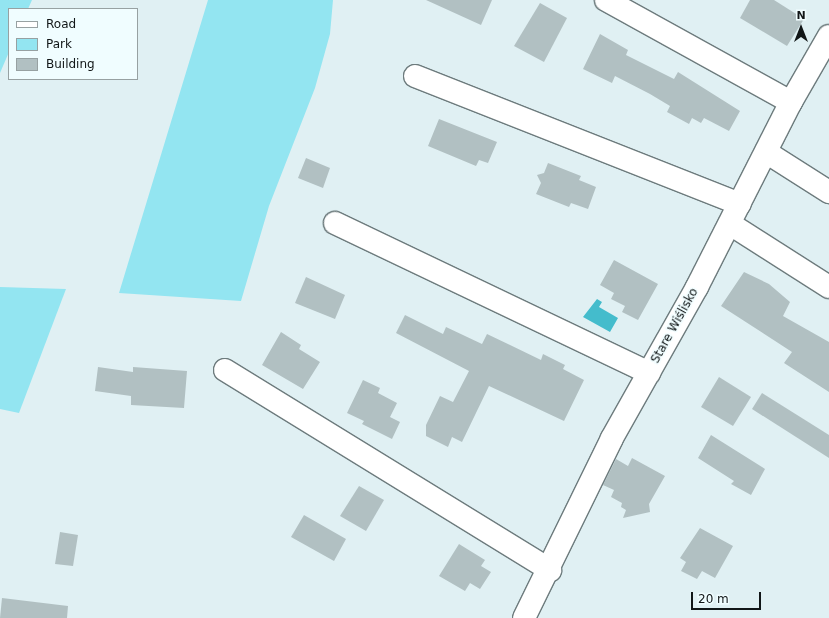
<!DOCTYPE html>
<meta charset="utf-8">
<style>
body{margin:0}
#map{position:relative;width:829px;height:618px;overflow:hidden;background:#e0f0f3;font-family:"DejaVu Sans",sans-serif}
div>[style]{position:absolute}
[style*='--x']{left:calc(var(--x)*1px);top:calc(var(--y)*1px);width:calc(var(--w)*1px);rotate:calc(var(--a)*1deg)}
.green>*{inset:0;background:#93e5f1}
.water>*{inset:0;background:#44bccc}
.building>*{inset:0;background:#b1c0c2}
.roads{filter:drop-shadow(1px 0 #6d7b7d) drop-shadow(-1px 0 #6d7b7d) drop-shadow(0 1px #6d7b7d) drop-shadow(0 -1px #6d7b7d)}
.minor>*{height:22px;margin:-11px;padding:0 11px;transform-origin:11px;border-radius:11px;background:#fff}
span{translate:-50% -50%;white-space:nowrap;text-align:center;line-height:1.15;-webkit-text-stroke:3px #f0fdff;paint-order:stroke}
.street-label{font-size:12px;color:#111617}
.legend{position:absolute;left:8px;top:8px;width:130px;height:72px;box-sizing:border-box;background:#f0fdff;border:1px solid #97a1a2;margin:0;padding:5px 7px;list-style:none;font-size:12px;color:#111617}
.legend li{display:flex;align-items:center;gap:8px;height:20px}
.legend b{width:20px;border:1px solid #97a1a2}
.north{position:absolute;left:781px;top:8px;width:40px;height:40px;-webkit-text-stroke:3px #f0fdff;paint-order:stroke;rotate:0deg;font-size:11px;font-weight:700;line-height:16px;text-align:center;color:#111617}
.north::after{content:'';display:block;margin:auto;width:14px;height:18px;background:#111617;clip-path:polygon(50% 0,100% 100%,50% 72%,0 100%)}
.scale{position:absolute;left:691px;top:592px;width:70px;height:18px;box-sizing:border-box;border:2px solid #111617;border-top:0;padding-left:5px;font-size:12px;line-height:14px;white-space:nowrap;color:#111617;-webkit-text-stroke:3px #f0fdff;paint-order:stroke}
</style>
<div id="map">
<div class="green">
<i style="clip-path:polygon(0 0,32px 0,28px 9px,9px 9px,9px 52px,0 73px)"></i>
<i style="clip-path:polygon(208px 0,333px 0,330px 34px,315px 88px,269px 206px,241px 301px,119px 293px)"></i>
<i style="clip-path:polygon(0 287px,66px 289px,19px 413px,0 409px)"></i>
</div>
<div class="water">
<i style="clip-path:polygon(597px 299px,602px 302px,599px 307px,618px 318px,610px 332px,583px 317px)"></i>
</div>
<div class="building">
<i style="clip-path:polygon(426px 0,492px 0,481px 25px)"></i>
<i style="clip-path:polygon(750px 0,774px 0,804px 19px,787px 46px,740px 18px)"></i>
<i style="clip-path:polygon(540px 3px,567px 18px,544px 62px,514px 46px)"></i>
<i style="clip-path:polygon(600px 34px,628px 50px,626px 55px,674px 79px,678px 72px,740px 111px,729px 131px,704px 118px,701px 123px,692px 118px,689px 124px,667px 112px,670px 106px,650px 94px,615px 76px,612px 83px,583px 69px)"></i>
<i style="clip-path:polygon(439px 119px,497px 142px,488px 163px,479px 160px,476px 166px,428px 146px)"></i>
<i style="clip-path:polygon(306px 158px,330px 168px,323px 188px,298px 178px)"></i>
<i style="clip-path:polygon(548px 163px,581px 176px,579px 180px,596px 187px,588px 209px,571px 203px,569px 207px,536px 194px,541px 183px,537px 175px,544px 173px)"></i>
<i style="clip-path:polygon(614px 260px,658px 284px,638px 320px,622px 312px,625px 306px,611px 299px,614px 293px,600px 285px)"></i>
<i style="clip-path:polygon(744px 272px,769px 284px,790px 302px,783px 316px,829px 342px,829px 392px,784px 363px,792px 352px,721px 306px)"></i>
<i style="clip-path:polygon(306px 277px,345px 295px,335px 319px,295px 303px)"></i>
<i style="clip-path:polygon(405px 315px,443px 334px,446px 327px,482px 344px,487px 334px,541px 360px,543px 354px,565px 365px,563px 369px,584px 380px,564px 421px,489px 386px,462px 442px,452px 437px,448px 447px,426px 436px,426px 425px,440px 396px,453px 402px,469px 371px,396px 333px)"></i>
<i style="clip-path:polygon(281px 332px,301px 345px,299px 349px,320px 362px,303px 389px,262px 365px)"></i>
<i style="clip-path:polygon(98px 367px,133px 372px,133px 367px,187px 371px,184px 408px,131px 405px,131px 396px,95px 391px)"></i>
<i style="clip-path:polygon(719px 377px,751px 397px,733px 426px,701px 407px)"></i>
<i style="clip-path:polygon(363px 380px,380px 388px,378px 393px,397px 403px,390px 417px,400px 422px,392px 439px,362px 424px,364px 421px,347px 413px)"></i>
<i style="clip-path:polygon(762px 393px,829px 435px,829px 458px,752px 409px)"></i>
<i style="clip-path:polygon(711px 435px,765px 469px,751px 495px,731px 484px,734px 481px,698px 458px)"></i>
<i style="clip-path:polygon(632px 458px,665px 476px,649px 504px,650px 512px,623px 518px,626px 510px,621px 507px,622px 503px,611px 497px,614px 490px,603px 485px,616px 459px,628px 466px)"></i>
<i style="clip-path:polygon(359px 486px,384px 500px,366px 531px,340px 516px)"></i>
<i style="clip-path:polygon(304px 515px,346px 539px,334px 561px,291px 537px)"></i>
<i style="clip-path:polygon(700px 528px,733px 546px,715px 578px,702px 571px,697px 579px,681px 571px,686px 562px,680px 558px)"></i>
<i style="clip-path:polygon(60px 532px,78px 535px,73px 566px,55px 564px)"></i>
<i style="clip-path:polygon(459px 544px,485px 560px,481px 566px,491px 572px,480px 589px,470px 583px,465px 591px,439px 576px)"></i>
<i style="clip-path:polygon(2px 598px,68px 606px,67px 618px,0 618px)"></i>
</div>
<div class="roads">
<div class="minor">
<i style="--x:606;--y:0;--w:211;--a:28.9"></i>
<i style="--x:415;--y:76;--w:349;--a:21.5"></i>
<i style="--x:766;--y:152;--w:75;--a:32.4"></i>
<i style="--x:335;--y:223;--w:348;--a:25.5"></i>
<i style="--x:730;--y:224;--w:117;--a:32.5"></i>
<i style="--x:225;--y:370;--w:382;--a:31.6"></i>
<i style="--x:524;--y:618;--w:200;--a:-63.9"></i>
<i style="--x:612;--y:438;--w:173;--a:-60.6"></i>
<i style="--x:697;--y:287;--w:208;--a:-63.1"></i>
<i style="--x:791;--y:102;--w:76;--a:-60.1"></i>
</div>
</div>
<div class="street-label">
<span style="left:675px;top:326px;rotate:-61deg">Stare Wiślisko</span>
</div>
<ul class="legend">
<li><b style="height:5px;background:#fff"></b>Road</li>
<li><b style="height:11px;background:#93e5f1"></b>Park</li>
<li><b style="height:11px;background:#b1c0c2"></b>Building</li>
</ul>
<div class="north">N</div>
<div class="scale">20 m</div>
</div>
